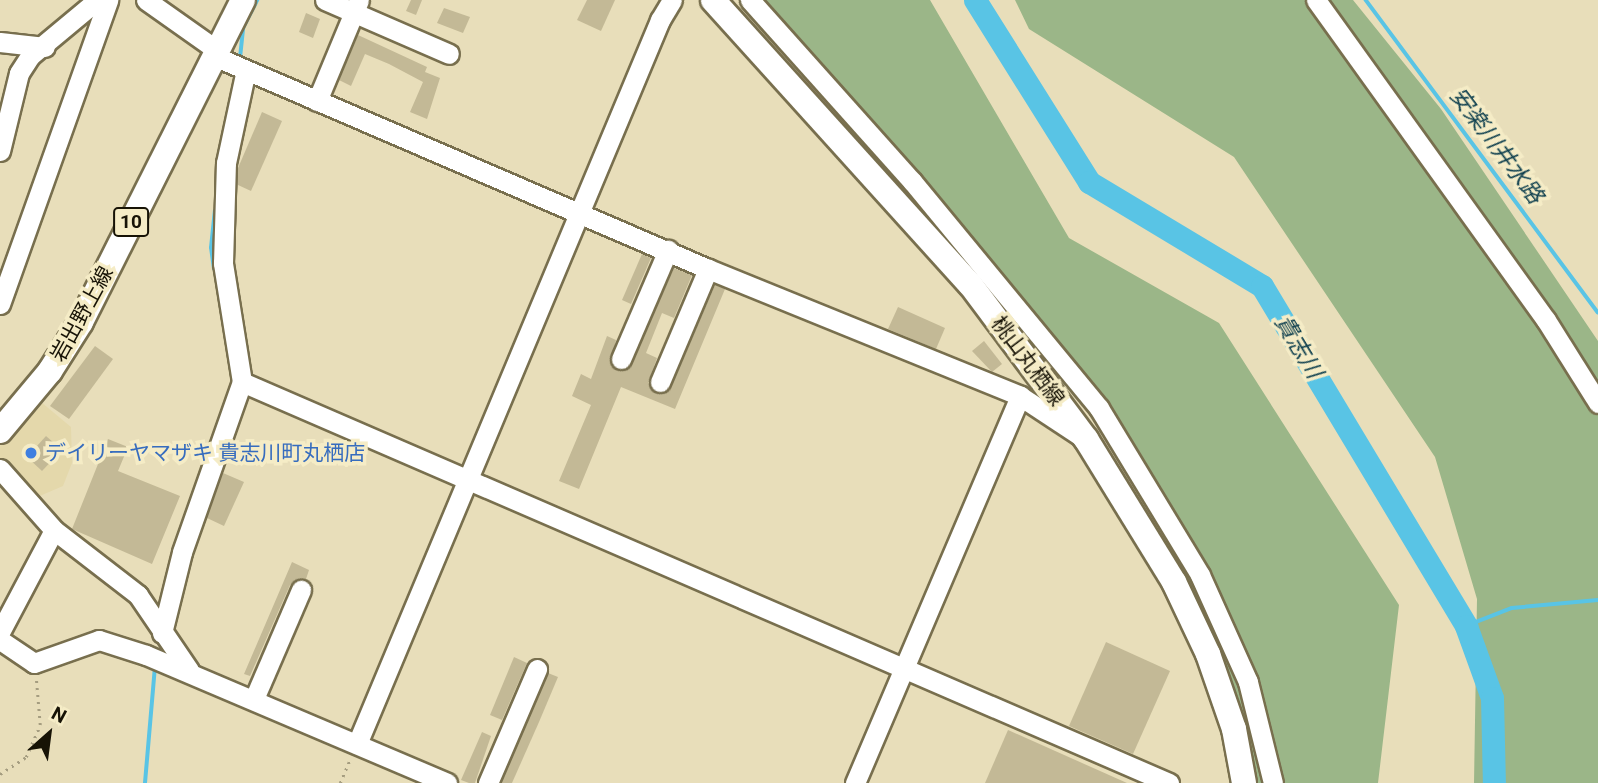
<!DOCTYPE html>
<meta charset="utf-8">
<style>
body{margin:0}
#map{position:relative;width:1598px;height:783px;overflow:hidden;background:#e8deba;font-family:Roboto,"Noto Sans JP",sans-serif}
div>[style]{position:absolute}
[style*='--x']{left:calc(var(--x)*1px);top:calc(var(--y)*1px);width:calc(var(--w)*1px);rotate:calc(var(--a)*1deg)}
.built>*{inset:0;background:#e4d8ab}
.green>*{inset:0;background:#9bb688}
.stream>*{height:3.5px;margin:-1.75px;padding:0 1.75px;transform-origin:1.75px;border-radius:1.75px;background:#59c4e5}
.river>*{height:23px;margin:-11.5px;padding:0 11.5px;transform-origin:11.5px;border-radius:11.5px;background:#59c4e5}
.building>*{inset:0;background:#c3b996}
.path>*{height:2.5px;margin-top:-1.25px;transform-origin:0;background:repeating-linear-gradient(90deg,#a59d80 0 2px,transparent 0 7px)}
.roads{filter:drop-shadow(2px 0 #786f4e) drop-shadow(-2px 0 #786f4e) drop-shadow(0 2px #786f4e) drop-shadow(0 -2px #786f4e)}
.minor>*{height:19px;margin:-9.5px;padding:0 9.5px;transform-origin:9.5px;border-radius:9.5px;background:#fff}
.major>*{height:24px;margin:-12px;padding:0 12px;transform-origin:12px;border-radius:12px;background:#fff}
.dots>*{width:19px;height:19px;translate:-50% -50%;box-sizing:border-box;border:4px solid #f5ecc6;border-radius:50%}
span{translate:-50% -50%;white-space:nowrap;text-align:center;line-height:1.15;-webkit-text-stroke:7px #f5ecc6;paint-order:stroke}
.shield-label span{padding:2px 5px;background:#f5ecc6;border:2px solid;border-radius:5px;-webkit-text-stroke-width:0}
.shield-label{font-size:19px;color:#171306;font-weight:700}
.street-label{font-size:21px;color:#171306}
.shop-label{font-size:21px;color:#366cbe}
.left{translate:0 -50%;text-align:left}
.water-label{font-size:23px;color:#124250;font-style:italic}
.north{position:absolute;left:14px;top:699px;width:70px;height:70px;-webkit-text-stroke:5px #f5ecc6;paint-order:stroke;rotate:28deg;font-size:19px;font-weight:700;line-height:28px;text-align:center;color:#171306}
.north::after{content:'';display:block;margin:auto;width:24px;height:32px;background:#171306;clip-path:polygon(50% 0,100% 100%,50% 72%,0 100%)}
</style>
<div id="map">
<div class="built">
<i style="clip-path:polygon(41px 402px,71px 427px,72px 463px,63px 486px,35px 498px,0 461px,0 446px)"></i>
</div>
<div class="green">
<i style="clip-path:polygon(741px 0,930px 0,1069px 238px,1219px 323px,1399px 605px,1378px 783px,1258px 783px,1216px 640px,1132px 472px,989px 280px)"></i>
<i style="clip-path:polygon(1015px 0,1353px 0,1441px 109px,1598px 341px,1598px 783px,1474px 783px,1477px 599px,1435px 457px,1234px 157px,1029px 29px)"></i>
</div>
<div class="stream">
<i style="--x:1366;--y:0;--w:389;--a:53.4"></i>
<i style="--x:240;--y:58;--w:30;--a:-84"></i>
<i style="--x:243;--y:28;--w:31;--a:-63"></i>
<i style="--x:214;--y:269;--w:21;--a:-98"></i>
<i style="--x:211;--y:248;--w:37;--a:-84"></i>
<i style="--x:1466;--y:626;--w:49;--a:-21.4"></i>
<i style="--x:1512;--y:608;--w:86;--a:-5.3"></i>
<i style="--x:145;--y:783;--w:116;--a:-85.1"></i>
</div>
<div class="river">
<i style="--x:975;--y:0;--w:215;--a:57.9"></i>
<i style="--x:1089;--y:182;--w:202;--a:31"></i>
<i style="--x:1262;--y:286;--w:397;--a:59"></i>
<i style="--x:1466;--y:626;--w:77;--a:70.1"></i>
<i style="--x:1492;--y:698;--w:85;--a:88.7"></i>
</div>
<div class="building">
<i style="clip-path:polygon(411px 0,422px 0,416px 15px,406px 11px)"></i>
<i style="clip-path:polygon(587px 0,615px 0,601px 31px,577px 20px)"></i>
<i style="clip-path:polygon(444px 8px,470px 17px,463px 33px,437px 23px)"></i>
<i style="clip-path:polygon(306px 13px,320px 19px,313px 38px,299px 32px)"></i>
<i style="clip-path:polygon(358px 35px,427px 67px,425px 72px,440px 78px,427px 119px,410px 112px,423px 82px,389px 64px,365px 54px,351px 86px,339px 80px)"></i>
<i style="clip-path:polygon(262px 112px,282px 121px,251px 191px,238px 185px,238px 168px)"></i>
<i style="clip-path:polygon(642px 254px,651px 258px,631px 304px,622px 300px)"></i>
<i style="clip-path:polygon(674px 268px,692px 275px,674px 318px,662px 313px,646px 353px,657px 358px,648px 383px,656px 393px,671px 387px,715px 285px,725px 289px,675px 409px,621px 387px,579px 489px,559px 481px,591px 405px,572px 396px,581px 374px,591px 379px,607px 336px,616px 340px,611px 366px,617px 370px,629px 368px)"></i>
<i style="clip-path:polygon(898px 307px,945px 328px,936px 349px,888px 329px)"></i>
<i style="clip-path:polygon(984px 341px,1002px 364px,992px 372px,972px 351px)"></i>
<i style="clip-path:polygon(95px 346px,113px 359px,69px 419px,50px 406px)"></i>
<i style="clip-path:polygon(46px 436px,62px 450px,42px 471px,27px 457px)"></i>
<i style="clip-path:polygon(108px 439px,128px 447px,118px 471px,180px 496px,152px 564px,72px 529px)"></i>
<i style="clip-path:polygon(223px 473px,244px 482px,224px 526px,207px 518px)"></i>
<i style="clip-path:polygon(292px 562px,309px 570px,306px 579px,290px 585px,250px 676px,244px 674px)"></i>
<i style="clip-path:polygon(1106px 642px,1170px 671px,1133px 754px,1069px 726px)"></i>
<i style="clip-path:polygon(514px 657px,527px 663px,502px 720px,490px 715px)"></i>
<i style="clip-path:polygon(548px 673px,558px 677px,539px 722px,512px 783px,501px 783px)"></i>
<i style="clip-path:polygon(1008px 730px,1127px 783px,985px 783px)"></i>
<i style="clip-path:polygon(482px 732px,491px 736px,475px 783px,469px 783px,461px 780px)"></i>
</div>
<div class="path">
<i style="--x:0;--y:774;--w:31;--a:-33"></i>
<i style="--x:26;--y:757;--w:35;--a:-66"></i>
<i style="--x:40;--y:725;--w:48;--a:-94.8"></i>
<i style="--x:340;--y:783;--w:25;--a:-67"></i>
</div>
<div class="roads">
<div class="minor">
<i style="--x:146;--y:0;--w:87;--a:35.2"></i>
<i style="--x:325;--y:0;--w:135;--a:23.5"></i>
<i style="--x:750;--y:0;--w:243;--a:48.2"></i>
<i style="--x:912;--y:181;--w:294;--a:50.5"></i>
<i style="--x:1099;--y:408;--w:195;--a:58.8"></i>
<i style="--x:1200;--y:575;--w:117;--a:65.8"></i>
<i style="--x:1248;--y:682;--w:104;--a:76.1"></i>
<i style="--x:1316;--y:0;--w:394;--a:54.3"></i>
<i style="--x:1546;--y:320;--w:98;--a:57.9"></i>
<i style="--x:0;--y:42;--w:45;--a:6.3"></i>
<i style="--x:214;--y:56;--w:538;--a:23.32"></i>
<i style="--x:708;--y:269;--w:337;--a:22.1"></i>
<i style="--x:1020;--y:396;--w:71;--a:33.5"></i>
<i style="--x:317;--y:101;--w:109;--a:-67.4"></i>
<i style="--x:0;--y:151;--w:80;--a:-76.3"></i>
<i style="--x:19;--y:73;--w:20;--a:-57"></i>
<i style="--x:30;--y:56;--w:86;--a:-39.8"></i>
<i style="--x:96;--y:1;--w:11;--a:-5"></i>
<i style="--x:0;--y:304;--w:323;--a:-70.4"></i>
<i style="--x:621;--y:359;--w:119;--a:-66.7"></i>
<i style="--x:242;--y:382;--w:1010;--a:23.39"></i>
<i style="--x:660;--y:382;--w:123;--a:-67"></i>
<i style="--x:0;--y:469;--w:81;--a:48.5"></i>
<i style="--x:54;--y:530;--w:106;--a:37.7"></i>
<i style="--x:138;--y:595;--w:91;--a:55.8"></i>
<i style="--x:0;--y:632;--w:115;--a:-62.1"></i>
<i style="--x:162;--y:633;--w:83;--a:-76.1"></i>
<i style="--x:182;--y:552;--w:180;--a:-70.6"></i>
<i style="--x:242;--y:382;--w:121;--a:-99.1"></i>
<i style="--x:223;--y:263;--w:100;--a:-88.3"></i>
<i style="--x:226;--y:163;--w:95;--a:-77.9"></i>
<i style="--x:0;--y:640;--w:41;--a:34.1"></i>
<i style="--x:34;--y:663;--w:69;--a:-19.5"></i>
<i style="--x:99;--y:640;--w:49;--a:17.7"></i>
<i style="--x:146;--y:655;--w:327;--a:23"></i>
<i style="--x:254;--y:699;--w:119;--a:-66.7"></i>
<i style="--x:357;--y:744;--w:785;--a:-67.29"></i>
<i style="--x:660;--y:20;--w:23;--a:-59"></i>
<i style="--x:488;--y:783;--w:124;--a:-66.7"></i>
<i style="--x:855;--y:783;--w:421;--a:-66.9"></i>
</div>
<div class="major">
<i style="--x:713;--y:0;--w:383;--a:47.9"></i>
<i style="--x:970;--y:284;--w:194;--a:53.2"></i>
<i style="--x:1086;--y:439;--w:168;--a:58.4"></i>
<i style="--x:1174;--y:582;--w:80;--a:64.7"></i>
<i style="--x:1208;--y:654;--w:79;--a:70.9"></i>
<i style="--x:1234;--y:729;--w:55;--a:79.5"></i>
<i style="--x:0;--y:431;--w:78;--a:-50.2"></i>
<i style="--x:50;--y:371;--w:58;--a:-57.7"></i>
<i style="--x:81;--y:322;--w:360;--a:-63.3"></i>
</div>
</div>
<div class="dots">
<i style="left:31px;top:453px;background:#3f7fe0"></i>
</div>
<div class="shield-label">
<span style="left:131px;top:222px">10</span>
</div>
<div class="street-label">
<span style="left:82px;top:314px;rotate:-61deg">岩出野上線</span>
<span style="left:1028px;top:361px;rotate:53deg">桃山丸栖線</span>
</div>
<div class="shop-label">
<span class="left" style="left:45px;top:453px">デイリーヤマザキ 貴志川町丸栖店</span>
</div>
<div class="water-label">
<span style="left:1496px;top:146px;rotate:53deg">安楽川井水路</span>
<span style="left:1298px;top:347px;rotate:59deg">貴志川</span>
</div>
<div class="north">N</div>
</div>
